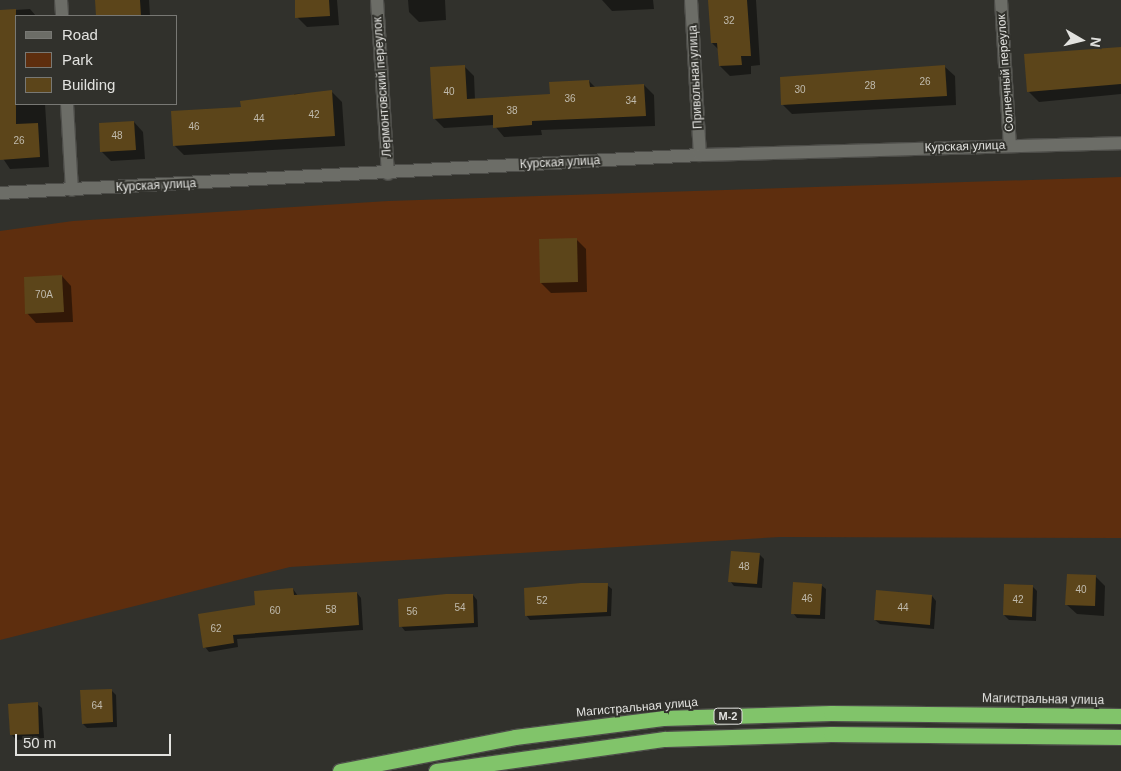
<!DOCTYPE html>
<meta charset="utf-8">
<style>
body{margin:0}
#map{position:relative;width:1121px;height:771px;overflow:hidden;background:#31312c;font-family:Arial,sans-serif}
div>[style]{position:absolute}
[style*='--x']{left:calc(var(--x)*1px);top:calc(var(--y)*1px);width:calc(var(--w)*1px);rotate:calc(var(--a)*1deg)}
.green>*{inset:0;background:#5e2e0e}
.shadow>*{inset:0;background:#0007}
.building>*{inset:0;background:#5c451a}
.roads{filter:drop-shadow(1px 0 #4d4d49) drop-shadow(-1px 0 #4d4d49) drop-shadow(0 1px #4d4d49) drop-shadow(0 -1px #4d4d49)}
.street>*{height:12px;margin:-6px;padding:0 6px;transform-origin:6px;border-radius:6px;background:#6c6d67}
.highway>*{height:15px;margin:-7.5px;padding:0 7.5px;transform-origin:7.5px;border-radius:7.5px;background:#81c46a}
span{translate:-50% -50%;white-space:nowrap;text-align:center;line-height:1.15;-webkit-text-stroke:4px #31312c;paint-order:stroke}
.number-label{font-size:10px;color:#c0bbae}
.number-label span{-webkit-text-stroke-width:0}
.shield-label span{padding:1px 4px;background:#31312c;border:1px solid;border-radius:4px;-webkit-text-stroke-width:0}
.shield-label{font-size:11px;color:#e2e2df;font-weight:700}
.street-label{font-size:12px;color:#e2e2df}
.legend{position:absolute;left:15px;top:15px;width:162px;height:90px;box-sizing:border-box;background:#31312c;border:1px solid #787874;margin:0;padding:6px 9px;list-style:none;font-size:15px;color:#e2e2df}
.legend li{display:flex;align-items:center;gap:10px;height:25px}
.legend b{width:25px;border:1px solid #787874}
.north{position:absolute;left:1056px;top:15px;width:50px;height:50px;-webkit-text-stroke:4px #31312c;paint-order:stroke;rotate:98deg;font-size:14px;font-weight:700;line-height:20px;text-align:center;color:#e2e2df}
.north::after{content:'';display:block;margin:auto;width:18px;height:22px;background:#e2e2df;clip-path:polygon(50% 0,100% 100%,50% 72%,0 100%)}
.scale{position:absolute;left:15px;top:734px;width:156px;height:22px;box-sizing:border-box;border:2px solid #e2e2df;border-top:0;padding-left:6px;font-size:15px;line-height:18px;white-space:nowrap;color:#e2e2df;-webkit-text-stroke:4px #31312c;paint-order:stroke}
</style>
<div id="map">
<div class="green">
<i style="clip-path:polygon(1121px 177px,1121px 538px,780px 537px,290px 567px,0 640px,0 231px,73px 221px,388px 201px)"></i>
</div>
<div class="shadow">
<i style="clip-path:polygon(96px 0,149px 0,150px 16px,97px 16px)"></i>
<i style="clip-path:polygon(296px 0,337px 0,339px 25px,307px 27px,297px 17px)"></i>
<i style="clip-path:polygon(408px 0,445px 0,446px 20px,419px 22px,409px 12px)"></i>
<i style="clip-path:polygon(602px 0,653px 0,654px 9px,612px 11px)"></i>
<i style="clip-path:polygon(711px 0,756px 0,760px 65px,751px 66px,751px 74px,730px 76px,720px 66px,718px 49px,712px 43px)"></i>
<i style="clip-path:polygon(30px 9px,36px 16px,16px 16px,16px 104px,45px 104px,49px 167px,10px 169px,0 154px,0 11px)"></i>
<i style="clip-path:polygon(1121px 48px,1121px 94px,1039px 102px,1029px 92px)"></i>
<i style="clip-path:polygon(464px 66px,474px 76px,475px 100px,551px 96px,589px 81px,596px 88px,644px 85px,654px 95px,655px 126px,541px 130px,542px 135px,504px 137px,494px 125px,444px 128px,434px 118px)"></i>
<i style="clip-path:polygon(945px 67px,955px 76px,956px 105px,792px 114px,783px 105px)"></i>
<i style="clip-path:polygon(332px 92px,342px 102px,345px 146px,184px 155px,174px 145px,242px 108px,294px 99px,294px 94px)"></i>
<i style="clip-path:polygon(134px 122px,143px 132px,145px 159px,111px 161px,101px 151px)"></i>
<i style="clip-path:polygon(576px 239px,586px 249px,587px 292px,551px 293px,541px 283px)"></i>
<i style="clip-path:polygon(62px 276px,71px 286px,73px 322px,36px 323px,27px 313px)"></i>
<i style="clip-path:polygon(759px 554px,764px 559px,762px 588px,734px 586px,730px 581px)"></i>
<i style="clip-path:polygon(1095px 576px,1105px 586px,1104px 616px,1077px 614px,1067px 605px)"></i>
<i style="clip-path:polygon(607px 585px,612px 589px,611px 616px,530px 620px,526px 615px)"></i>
<i style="clip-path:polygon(821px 585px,826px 589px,825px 619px,797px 618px,793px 613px)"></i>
<i style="clip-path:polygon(1032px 586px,1037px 591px,1036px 621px,1009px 620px,1004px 615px)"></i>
<i style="clip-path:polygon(293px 589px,298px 596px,357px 593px,361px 598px,363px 630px,237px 639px,238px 647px,209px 652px,205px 647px,256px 606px)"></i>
<i style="clip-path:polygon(473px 595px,477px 600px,478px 627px,405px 631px,401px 626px)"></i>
<i style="clip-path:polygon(932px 596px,936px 601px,934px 629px,880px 624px,875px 620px)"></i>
<i style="clip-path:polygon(111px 690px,116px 695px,117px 727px,87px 728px,83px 724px)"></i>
<i style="clip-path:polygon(37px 704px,42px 708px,44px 738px,16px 740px,12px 735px)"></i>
</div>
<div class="building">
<i style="clip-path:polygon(95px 0,140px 0,141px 16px,96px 16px)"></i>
<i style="clip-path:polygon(295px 0,329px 0,330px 16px,295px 18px)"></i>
<i style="clip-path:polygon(708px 0,747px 0,751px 56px,741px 56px,742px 65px,719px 66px,717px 43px,711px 43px)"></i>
<i style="clip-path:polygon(16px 9px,16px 124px,38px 123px,40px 157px,0 160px,0 10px)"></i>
<i style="clip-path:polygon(1121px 47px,1121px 84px,1027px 92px,1024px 54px)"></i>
<i style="clip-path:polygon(465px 65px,467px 99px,550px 94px,549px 82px,589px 80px,590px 87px,644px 84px,646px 116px,532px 121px,532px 125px,493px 128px,493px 115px,433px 119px,430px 67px)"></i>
<i style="clip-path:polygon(945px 65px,947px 96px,781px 105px,780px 77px)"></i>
<i style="clip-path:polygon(332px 90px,335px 136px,173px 146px,171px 111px,241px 107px,240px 101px)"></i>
<i style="clip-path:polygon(134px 121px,136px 150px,100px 152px,99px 123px)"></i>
<i style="clip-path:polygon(577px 238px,578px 282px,540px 283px,539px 239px)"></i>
<i style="clip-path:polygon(62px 275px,64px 312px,25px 314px,24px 277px)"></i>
<i style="clip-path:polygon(731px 551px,760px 553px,757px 584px,728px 582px)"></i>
<i style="clip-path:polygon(1067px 574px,1096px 575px,1095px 606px,1065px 605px)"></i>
<i style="clip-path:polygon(793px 582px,822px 584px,820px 615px,791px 614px)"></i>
<i style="clip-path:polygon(581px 583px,608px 583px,607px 612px,525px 616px,524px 588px)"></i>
<i style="clip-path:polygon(1004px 584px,1033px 585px,1032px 617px,1003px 615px)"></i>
<i style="clip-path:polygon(293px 588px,294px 595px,357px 592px,359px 625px,233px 635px,234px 643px,203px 648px,198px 614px,255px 605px,254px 591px)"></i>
<i style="clip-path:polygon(876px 590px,932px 595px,930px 625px,874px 620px)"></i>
<i style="clip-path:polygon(446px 594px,473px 594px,474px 623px,399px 627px,398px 599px)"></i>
<i style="clip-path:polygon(112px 689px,113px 722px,82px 724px,80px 690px)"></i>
<i style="clip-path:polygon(38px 702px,39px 734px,10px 735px,8px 704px)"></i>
</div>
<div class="roads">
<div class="street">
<i style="--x:61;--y:0;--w:16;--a:86"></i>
<i style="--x:377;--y:0;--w:174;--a:86.4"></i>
<i style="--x:691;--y:0;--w:155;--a:86.7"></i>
<i style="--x:1001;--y:0;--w:146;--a:86.5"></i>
<i style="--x:67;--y:104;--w:86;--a:86.7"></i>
<i style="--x:0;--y:193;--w:701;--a:-3.11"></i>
<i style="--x:700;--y:155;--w:421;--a:-1.6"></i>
</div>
<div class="highway">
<i style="--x:340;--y:771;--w:178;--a:-11"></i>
<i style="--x:515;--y:737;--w:149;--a:-7.3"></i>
<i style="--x:663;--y:718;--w:168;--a:-1.7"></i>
<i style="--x:831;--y:713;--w:290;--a:0.6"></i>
<i style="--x:436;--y:771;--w:231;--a:-8"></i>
<i style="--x:665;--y:739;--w:166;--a:-1.7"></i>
<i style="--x:831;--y:734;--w:290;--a:0.6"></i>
</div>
</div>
<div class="number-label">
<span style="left:729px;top:21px">32</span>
<span style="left:925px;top:82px">26</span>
<span style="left:870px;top:86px">28</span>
<span style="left:800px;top:90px">30</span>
<span style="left:449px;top:92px">40</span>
<span style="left:570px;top:99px">36</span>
<span style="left:631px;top:101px">34</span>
<span style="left:512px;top:111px">38</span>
<span style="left:314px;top:115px">42</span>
<span style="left:259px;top:119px">44</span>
<span style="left:194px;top:127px">46</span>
<span style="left:117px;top:136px">48</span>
<span style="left:19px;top:141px">26</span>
<span style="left:44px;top:295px">70А</span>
<span style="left:744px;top:567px">48</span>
<span style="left:1081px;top:590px">40</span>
<span style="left:807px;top:599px">46</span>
<span style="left:1018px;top:600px">42</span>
<span style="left:542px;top:601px">52</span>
<span style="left:460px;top:608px">54</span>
<span style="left:903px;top:608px">44</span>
<span style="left:331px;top:610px">58</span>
<span style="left:275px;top:611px">60</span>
<span style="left:412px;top:612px">56</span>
<span style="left:216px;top:629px">62</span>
<span style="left:97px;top:706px">64</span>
</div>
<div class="shield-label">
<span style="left:728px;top:716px">М-2</span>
</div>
<div class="street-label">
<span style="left:1006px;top:73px;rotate:-94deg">Солнечный переулок</span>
<span style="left:696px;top:77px;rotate:-93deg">Привольная улица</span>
<span style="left:383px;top:87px;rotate:-94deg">Лермонтовский переулок</span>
<span style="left:965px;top:147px;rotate:-2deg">Курская улица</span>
<span style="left:560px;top:163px;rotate:-3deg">Курская улица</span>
<span style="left:156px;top:186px;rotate:-3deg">Курская улица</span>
<span style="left:1043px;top:700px;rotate:1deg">Магистральная улица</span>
<span style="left:637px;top:708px;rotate:-5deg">Магистральная улица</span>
</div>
<ul class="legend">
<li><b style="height:6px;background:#6c6d67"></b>Road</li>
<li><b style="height:14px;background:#5e2e0e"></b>Park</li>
<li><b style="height:14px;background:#5c451a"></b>Building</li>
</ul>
<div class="north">N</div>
<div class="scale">50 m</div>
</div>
